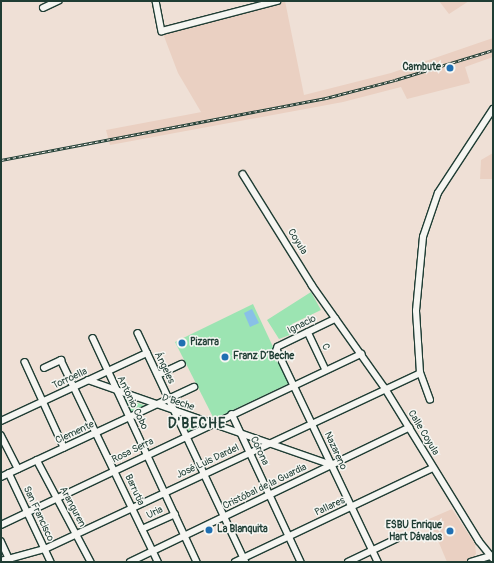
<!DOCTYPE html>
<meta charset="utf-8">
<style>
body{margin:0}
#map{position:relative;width:494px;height:563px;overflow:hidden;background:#efe0d6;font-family:Pangolin,sans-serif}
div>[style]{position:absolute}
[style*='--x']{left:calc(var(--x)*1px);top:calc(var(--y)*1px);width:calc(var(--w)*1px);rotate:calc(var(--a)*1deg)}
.built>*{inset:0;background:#ead0c2}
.green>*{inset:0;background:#9ce4b2}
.water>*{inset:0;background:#89c0e7}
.roads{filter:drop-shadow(1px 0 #1f3d34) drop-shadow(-1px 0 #1f3d34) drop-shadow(0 1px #1f3d34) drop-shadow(0 -1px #1f3d34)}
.minor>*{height:5.5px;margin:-2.75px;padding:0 2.75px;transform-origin:2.75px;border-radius:2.75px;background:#f6f6f2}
.rail>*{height:2.5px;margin-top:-1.25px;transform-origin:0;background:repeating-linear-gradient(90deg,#f6f6f2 0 3px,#1f3d34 0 6px);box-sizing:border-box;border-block:1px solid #1f3d34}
.dots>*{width:11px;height:11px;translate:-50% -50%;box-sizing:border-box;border:2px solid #f6f6f2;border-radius:50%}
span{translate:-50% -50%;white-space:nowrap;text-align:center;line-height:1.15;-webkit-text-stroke:3px #f6f6f2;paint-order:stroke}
.poi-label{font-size:10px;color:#1f3d34;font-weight:700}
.right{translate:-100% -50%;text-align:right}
.left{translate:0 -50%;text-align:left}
.street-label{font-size:10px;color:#1f3d34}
.district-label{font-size:14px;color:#1f3d34;font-weight:700;letter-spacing:1px}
.frame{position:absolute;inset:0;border:2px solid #1f3d34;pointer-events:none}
</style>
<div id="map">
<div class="built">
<i style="clip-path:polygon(277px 1px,285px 1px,304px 95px,391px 73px,493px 38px,493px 57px,465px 67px,470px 83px,407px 99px,401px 87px,343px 102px,110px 145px,106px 130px,207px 111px,201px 112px,178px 73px,162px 31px)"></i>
<i style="clip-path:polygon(439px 1px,469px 1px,449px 14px)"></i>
<i style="clip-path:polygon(493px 153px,493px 179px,480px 179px,481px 160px)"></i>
<i style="clip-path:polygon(452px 509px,475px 544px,476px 554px,471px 560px,465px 562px,447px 562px,429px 519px)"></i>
</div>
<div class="green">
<i style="clip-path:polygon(311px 292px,321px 310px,292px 324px,295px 333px,279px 339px,267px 320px)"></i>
<i style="clip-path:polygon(253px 304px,290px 383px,214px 419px,175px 342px)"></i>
<i style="clip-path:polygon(123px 398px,147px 406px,131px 414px)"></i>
<i style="clip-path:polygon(178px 415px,208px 424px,187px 434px)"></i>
</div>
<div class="water">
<i style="clip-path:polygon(252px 309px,259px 323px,250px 327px,244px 313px)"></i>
</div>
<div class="roads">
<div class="minor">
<i style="--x:156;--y:1;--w:31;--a:79"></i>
<i style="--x:162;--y:31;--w:119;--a:-14.6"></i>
<i style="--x:43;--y:8;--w:17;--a:-25"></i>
<i style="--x:243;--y:174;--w:131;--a:58.1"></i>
<i style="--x:312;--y:285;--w:126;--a:54.7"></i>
<i style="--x:385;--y:388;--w:180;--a:58.4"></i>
<i style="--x:479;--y:541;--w:22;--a:51"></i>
<i style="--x:336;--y:319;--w:64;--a:154.2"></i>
<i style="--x:278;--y:347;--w:3;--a:108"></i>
<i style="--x:277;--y:350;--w:235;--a:64.5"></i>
<i style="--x:308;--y:332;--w:42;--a:64.7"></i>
<i style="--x:138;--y:333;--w:253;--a:64.8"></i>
<i style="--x:93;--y:338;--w:247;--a:65.1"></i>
<i style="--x:25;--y:362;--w:94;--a:65.4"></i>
<i style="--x:44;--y:368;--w:19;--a:-25"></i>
<i style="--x:61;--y:360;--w:224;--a:64.3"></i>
<i style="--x:158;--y:375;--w:26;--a:-25"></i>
<i style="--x:88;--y:380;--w:258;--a:19.2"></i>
<i style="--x:430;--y:400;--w:29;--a:-110"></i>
<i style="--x:420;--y:373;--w:62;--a:-93.7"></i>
<i style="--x:416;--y:311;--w:74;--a:-84.6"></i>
<i style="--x:423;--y:237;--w:46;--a:-71.2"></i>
<i style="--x:438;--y:193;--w:100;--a:-56.8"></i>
<i style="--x:232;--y:414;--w:163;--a:65"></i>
<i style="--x:1;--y:421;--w:161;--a:-25"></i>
<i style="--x:1;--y:435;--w:38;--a:63"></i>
<i style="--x:37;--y:460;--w:115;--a:62.1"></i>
<i style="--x:9;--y:473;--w:98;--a:64.7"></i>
<i style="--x:1;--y:477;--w:213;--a:-25"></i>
<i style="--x:1;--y:525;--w:399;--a:-25.4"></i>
<i style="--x:142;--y:529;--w:36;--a:-24"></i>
<i style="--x:1;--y:541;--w:23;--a:65"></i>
<i style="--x:1;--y:561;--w:46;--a:-15.3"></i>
<i style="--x:45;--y:549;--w:414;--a:-25.1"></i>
<i style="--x:130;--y:562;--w:310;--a:-25.7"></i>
<i style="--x:235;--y:562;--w:219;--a:-25.4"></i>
<i style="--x:348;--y:562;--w:53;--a:-25.6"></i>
<i style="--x:471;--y:562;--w:21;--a:-17"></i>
</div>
</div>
<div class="rail">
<i style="--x:1;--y:160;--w:331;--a:-10.8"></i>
<i style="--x:326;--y:98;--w:71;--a:-14.6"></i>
<i style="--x:395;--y:80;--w:102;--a:-17"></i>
</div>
<div class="dots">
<i style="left:450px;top:68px;background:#1f6fb2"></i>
<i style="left:182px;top:343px;background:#1f6fb2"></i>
<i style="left:225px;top:357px;background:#1f6fb2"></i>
<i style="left:209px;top:530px;background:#1f6fb2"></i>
<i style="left:450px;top:531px;background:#1f6fb2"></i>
</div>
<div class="poi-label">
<span class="right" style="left:441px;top:68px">Cambute</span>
<span class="left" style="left:190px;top:343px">Pizarra</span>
<span class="left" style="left:233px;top:357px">Franz D´Beche</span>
<span class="right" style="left:442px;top:531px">ESBU Enrique<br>Hart Dávalos</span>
<span class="left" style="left:217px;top:530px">La Blanquita</span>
</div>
<div class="street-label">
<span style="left:297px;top:242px;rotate:58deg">Coyula</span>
<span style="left:302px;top:325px;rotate:-26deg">Ignacio</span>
<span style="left:325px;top:347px;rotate:65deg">C</span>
<span style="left:164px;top:368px;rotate:64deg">Ángeles</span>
<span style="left:70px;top:379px;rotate:-25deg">Torroella</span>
<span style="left:132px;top:403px;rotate:64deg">Antonio Cobo</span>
<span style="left:178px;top:403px;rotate:18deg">D'Beche</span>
<span style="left:75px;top:433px;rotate:-25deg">Clemente</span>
<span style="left:423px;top:433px;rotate:59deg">Calle Coyula</span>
<span style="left:133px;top:451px;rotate:-26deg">Rosa Serra</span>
<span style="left:259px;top:451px;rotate:65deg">Corona</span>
<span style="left:335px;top:451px;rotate:65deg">Nazareno</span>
<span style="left:208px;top:462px;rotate:-25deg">José Luis Dardel</span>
<span style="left:265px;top:487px;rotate:-26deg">Cristóbal de la Guardia</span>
<span style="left:134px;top:490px;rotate:65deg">Barrutia</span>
<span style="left:72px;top:507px;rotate:62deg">Aranguren</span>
<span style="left:330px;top:507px;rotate:-25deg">Pallares</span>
<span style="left:155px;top:513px;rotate:-26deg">Uria</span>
<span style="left:38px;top:514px;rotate:65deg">San Francisco</span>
</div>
<div class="district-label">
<span style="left:197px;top:424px">D'BECHE</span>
</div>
<div class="frame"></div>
</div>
